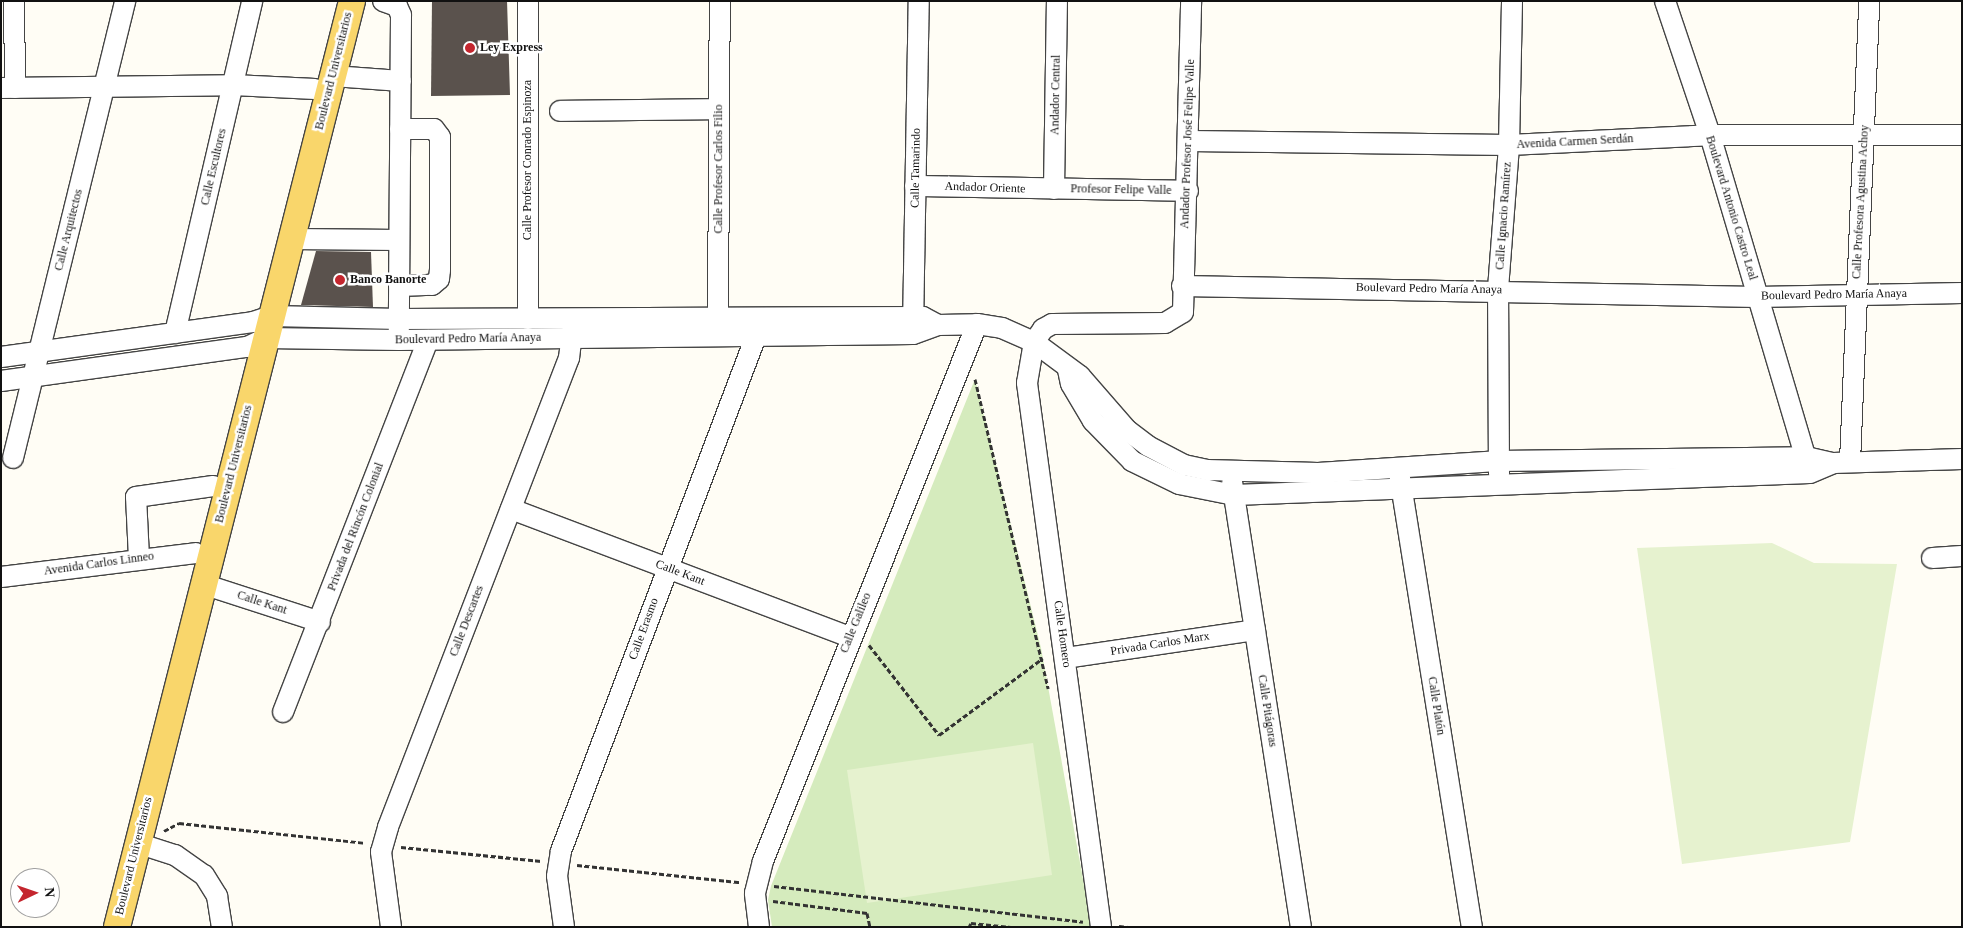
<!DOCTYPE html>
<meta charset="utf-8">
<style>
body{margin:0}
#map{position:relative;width:1963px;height:928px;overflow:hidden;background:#fffdf5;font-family:"Times New Roman",serif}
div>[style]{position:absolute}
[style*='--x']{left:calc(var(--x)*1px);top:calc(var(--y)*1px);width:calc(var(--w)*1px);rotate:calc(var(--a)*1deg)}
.green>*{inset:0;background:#d5ebbd}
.pitch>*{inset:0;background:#e6f2cf}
.building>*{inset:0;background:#5a524d}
.path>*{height:3px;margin-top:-1.5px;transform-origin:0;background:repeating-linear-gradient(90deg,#333 0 5px,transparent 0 7.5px)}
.roads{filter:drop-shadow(1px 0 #444) drop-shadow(-1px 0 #444) drop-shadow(0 1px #444) drop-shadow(0 -1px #444)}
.minor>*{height:20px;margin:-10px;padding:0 10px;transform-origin:10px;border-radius:10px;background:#fff}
.major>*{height:26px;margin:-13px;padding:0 13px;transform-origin:13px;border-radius:13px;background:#f9d66b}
.dots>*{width:14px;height:14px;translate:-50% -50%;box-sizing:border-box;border:2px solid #fff;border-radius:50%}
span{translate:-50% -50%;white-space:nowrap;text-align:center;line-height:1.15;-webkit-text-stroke:5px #fff;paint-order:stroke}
.poi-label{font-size:12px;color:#111;font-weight:700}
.left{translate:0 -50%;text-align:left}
.street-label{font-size:12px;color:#111}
.frame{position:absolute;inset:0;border:2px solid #111;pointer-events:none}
.north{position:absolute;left:10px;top:868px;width:50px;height:50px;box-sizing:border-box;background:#fff;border:1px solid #a0a0a0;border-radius:50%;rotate:87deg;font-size:14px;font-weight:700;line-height:20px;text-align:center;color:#111}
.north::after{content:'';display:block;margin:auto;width:18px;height:22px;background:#c4262e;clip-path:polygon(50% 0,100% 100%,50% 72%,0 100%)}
</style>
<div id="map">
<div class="green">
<i style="clip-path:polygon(975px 379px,1041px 648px,1091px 923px,1089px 927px,772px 927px,768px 900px,771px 886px)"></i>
</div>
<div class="pitch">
<i style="clip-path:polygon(1772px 543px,1814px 563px,1897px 564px,1850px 842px,1682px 864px,1637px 548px)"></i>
<i style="clip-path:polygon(1033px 743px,1052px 875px,867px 903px,847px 770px)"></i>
</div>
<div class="building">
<i style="clip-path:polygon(432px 1px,507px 1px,510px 95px,431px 96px)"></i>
<i style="clip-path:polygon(316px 251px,371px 252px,373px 307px,301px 305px)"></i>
</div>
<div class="path">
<i style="--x:975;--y:379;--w:318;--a:76.7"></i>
<i style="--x:869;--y:645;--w:114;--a:52.1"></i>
<i style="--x:939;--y:735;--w:129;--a:-36.5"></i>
<i style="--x:164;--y:831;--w:17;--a:-28"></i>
<i style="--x:179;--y:823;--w:187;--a:6.1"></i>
<i style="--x:401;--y:847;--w:141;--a:5.7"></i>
<i style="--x:577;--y:865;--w:164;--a:6"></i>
<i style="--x:774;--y:886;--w:311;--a:6.6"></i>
<i style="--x:773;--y:901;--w:95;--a:7.3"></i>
<i style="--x:867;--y:913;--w:14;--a:78"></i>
<i style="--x:1119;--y:926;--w:9;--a:6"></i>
<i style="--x:969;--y:927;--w:4;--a:-63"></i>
<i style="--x:971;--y:923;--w:40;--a:5.7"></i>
</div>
<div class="roads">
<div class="minor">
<i style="--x:14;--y:1;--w:87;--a:89.3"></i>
<i style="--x:383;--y:1;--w:15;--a:20"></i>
<i style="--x:397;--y:6;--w:10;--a:66"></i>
<i style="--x:401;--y:15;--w:318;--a:90.4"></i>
<i style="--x:528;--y:1;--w:318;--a:90"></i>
<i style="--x:1665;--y:1;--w:141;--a:71.4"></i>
<i style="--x:1710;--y:135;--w:348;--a:73.5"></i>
<i style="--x:333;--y:76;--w:68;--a:4.2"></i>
<i style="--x:1;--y:88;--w:232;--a:-0.7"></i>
<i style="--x:233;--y:85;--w:82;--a:2.8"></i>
<i style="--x:560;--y:111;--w:159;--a:-0.7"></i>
<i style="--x:1189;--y:141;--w:320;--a:0.7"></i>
<i style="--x:1509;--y:145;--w:201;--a:-2.8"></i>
<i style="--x:1710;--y:135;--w:252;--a:0"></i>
<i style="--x:915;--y:186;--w:273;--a:1"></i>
<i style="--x:1054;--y:189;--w:188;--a:-89.1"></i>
<i style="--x:291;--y:239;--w:108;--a:0.5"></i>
<i style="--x:399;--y:286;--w:33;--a:-2"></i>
<i style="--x:432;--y:285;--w:9;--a:-41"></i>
<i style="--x:439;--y:279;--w:9;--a:-84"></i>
<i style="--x:440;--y:270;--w:133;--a:-90"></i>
<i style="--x:440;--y:137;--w:10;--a:-127"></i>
<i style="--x:434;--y:129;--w:34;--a:180"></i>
<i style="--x:1182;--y:286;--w:575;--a:1.1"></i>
<i style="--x:1757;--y:297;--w:205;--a:-1.1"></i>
<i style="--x:913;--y:329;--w:328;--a:-89"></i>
<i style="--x:718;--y:332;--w:331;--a:-89.7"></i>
<i style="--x:175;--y:333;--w:341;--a:-76.9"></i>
<i style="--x:1;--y:357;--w:254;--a:-7.9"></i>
<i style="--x:253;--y:322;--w:20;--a:-18"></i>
<i style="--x:272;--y:316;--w:127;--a:1.4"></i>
<i style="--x:399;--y:319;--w:524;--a:-0.22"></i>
<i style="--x:923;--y:317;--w:17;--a:28"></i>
<i style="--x:1068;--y:370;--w:14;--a:78"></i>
<i style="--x:1071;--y:384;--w:43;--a:59.3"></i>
<i style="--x:1093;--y:421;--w:56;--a:45.7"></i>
<i style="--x:1132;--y:461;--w:52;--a:26.1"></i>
<i style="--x:1179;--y:484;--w:56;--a:11.3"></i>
<i style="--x:1234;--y:495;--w:576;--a:-2.19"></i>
<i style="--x:1810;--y:473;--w:25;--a:-23"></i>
<i style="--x:1;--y:381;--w:248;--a:-7.9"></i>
<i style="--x:247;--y:347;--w:21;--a:-25"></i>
<i style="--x:266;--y:338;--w:133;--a:0.9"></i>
<i style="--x:399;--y:340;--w:514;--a:-0.67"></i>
<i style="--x:913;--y:334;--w:27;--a:-20"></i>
<i style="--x:938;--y:325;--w:39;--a:-1"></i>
<i style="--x:977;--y:324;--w:25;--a:9"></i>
<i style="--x:1002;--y:328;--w:35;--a:24"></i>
<i style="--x:1034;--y:342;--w:57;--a:36.5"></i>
<i style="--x:1080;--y:376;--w:72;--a:49"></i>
<i style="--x:1127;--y:430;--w:26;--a:37"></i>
<i style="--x:1148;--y:446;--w:41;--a:27.8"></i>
<i style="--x:1184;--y:465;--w:24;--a:12"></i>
<i style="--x:1207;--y:470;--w:111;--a:1.5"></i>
<i style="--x:1318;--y:473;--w:179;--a:-3.8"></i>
<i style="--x:1497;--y:461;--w:309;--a:-0.7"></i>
<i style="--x:1806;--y:457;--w:28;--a:13"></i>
<i style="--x:1833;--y:463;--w:129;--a:-1.8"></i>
<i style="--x:13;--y:458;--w:471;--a:-76.2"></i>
<i style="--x:1850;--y:462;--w:461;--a:-87.6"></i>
<i style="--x:1399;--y:472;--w:461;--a:80.9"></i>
<i style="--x:1499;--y:474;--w:185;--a:-90.3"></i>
<i style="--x:1498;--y:289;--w:144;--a:-85.6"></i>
<i style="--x:1509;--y:145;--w:144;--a:-88.8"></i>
<i style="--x:1232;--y:482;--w:450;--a:81.2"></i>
<i style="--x:511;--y:509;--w:362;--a:20.7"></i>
<i style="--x:139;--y:558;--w:61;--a:-92.8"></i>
<i style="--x:136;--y:497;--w:78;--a:-8.1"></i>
<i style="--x:1932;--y:558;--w:30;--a:-4"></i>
<i style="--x:1;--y:577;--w:196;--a:-7"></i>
<i style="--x:203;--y:584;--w:123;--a:18"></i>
<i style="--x:1066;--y:658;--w:191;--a:-8.4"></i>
<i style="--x:283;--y:712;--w:399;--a:-68.7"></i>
<i style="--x:137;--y:843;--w:40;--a:18"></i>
<i style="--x:175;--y:855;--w:35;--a:35"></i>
<i style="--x:204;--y:875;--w:25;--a:58"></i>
<i style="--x:217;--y:896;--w:31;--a:81"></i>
<i style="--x:391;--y:927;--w:76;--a:-97.6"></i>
<i style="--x:381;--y:852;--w:26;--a:-74"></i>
<i style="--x:388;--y:827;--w:503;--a:-68.9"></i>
<i style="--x:569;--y:358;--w:31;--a:-83"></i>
<i style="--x:564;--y:927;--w:51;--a:-97.8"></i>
<i style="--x:557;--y:876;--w:25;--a:-81"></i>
<i style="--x:561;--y:851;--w:551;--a:-69.26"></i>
<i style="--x:759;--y:927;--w:34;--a:-97"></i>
<i style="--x:755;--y:893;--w:33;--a:-76"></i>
<i style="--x:763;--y:861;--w:578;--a:-68.27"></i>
<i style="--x:1101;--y:927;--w:549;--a:-97.75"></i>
<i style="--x:1027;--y:383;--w:42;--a:-80.3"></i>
<i style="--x:1034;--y:342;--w:16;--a:-55"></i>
<i style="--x:1043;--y:329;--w:10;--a:-29"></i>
<i style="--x:1052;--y:324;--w:113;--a:-0.5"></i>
<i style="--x:1165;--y:323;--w:21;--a:-31"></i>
<i style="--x:1183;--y:312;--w:311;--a:-88.5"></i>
</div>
<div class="major">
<i style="--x:117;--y:927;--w:955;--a:-75.76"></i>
</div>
</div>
<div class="dots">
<i style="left:470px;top:48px;background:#c4262e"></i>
<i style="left:340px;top:280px;background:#c4262e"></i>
</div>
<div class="poi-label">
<span class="left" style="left:480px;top:48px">Ley Express</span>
<span class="left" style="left:350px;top:280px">Banco Banorte</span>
</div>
<div class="street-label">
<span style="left:334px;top:71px;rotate:-76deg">Boulevard Universitarios</span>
<span style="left:1056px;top:95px;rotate:-89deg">Andador Central</span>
<span style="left:1575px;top:142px;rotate:-3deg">Avenida Carmen Serdán</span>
<span style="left:1188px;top:144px;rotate:-88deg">Andador Profesor José Felipe Valle</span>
<span style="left:528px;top:160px;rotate:-90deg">Calle Profesor Conrado Espinoza</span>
<span style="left:214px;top:167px;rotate:-77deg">Calle Escultores</span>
<span style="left:916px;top:168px;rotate:-89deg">Calle Tamarindo</span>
<span style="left:719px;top:169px;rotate:-90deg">Calle Profesor Carlos Filio</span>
<span style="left:985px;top:188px;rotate:2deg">Andador Oriente</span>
<span style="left:1121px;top:190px;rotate:1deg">Profesor Felipe Valle</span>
<span style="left:1861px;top:202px;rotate:-87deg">Calle Profesora Agustina Achoy</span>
<span style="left:1731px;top:208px;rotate:73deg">Boulevard Antonio Castro Leal</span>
<span style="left:1504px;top:216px;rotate:-86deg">Calle Ignacio Ramírez</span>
<span style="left:69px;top:230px;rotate:-76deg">Calle Arquitectos</span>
<span style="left:1429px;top:289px;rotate:1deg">Boulevard Pedro María Anaya</span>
<span style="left:1834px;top:295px;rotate:-1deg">Boulevard Pedro María Anaya</span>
<span style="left:468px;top:339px;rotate:-1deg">Boulevard Pedro María Anaya</span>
<span style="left:234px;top:464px;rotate:-76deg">Boulevard Universitarios</span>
<span style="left:356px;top:527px;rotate:-69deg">Privada del Rincón Colonial</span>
<span style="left:99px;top:564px;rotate:-8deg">Avenida Carlos Linneo</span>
<span style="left:680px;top:573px;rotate:21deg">Calle Kant</span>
<span style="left:262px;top:603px;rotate:18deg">Calle Kant</span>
<span style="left:467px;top:621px;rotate:-69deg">Calle Descartes</span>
<span style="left:856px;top:623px;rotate:-68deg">Calle Galileo</span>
<span style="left:644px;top:629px;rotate:-70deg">Calle Erasmo</span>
<span style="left:1062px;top:634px;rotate:82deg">Calle Homero</span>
<span style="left:1160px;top:644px;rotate:-9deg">Privada Carlos Marx</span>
<span style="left:1436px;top:706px;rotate:81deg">Calle Platón</span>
<span style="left:1267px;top:711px;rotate:81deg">Calle Pitágoras</span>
<span style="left:134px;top:856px;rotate:-76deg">Boulevard Universitarios</span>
</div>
<div class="frame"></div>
<div class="north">N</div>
</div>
